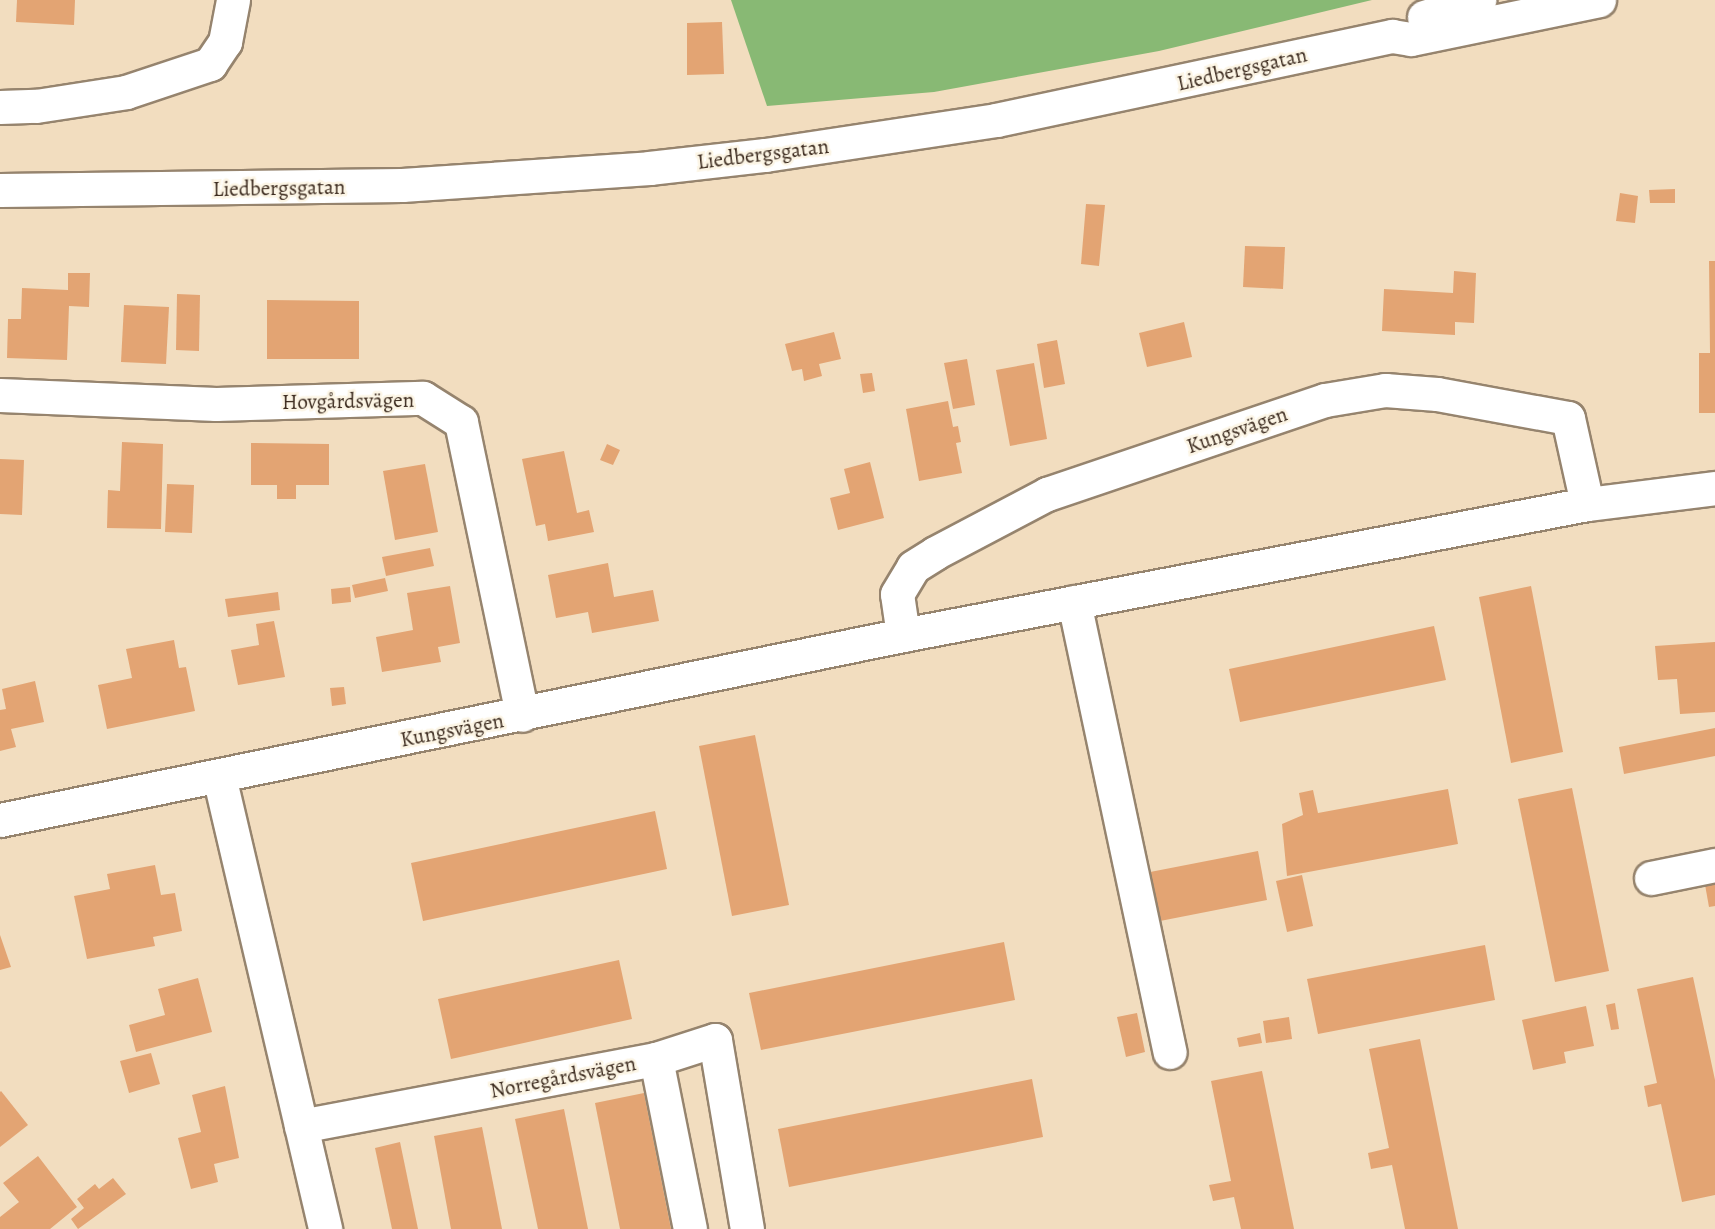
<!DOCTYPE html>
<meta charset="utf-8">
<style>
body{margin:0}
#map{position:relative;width:1715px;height:1229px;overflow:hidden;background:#f2ddbf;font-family:Alegreya,serif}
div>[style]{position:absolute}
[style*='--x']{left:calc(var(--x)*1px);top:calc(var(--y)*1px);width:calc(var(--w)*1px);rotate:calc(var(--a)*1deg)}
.forest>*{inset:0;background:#88b974}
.building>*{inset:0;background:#e3a473}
.roads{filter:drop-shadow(2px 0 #96846e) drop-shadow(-2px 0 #96846e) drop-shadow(0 2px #96846e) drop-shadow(0 -2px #96846e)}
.minor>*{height:33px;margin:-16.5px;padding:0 16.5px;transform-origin:16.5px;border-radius:16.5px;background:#fff}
span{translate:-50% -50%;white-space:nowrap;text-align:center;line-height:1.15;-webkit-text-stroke:5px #fcf5e5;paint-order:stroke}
.street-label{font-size:21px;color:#3b2a1e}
</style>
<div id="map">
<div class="forest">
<i style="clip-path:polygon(731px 0,1372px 0,1159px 51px,934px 92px,767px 106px)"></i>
</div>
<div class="building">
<i style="clip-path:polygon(17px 0,75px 0,74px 25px,16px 22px)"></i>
<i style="clip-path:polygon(722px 22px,724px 74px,687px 75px,687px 23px)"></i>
<i style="clip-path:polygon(1675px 189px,1675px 203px,1650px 203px,1649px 190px)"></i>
<i style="clip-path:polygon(1620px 193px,1638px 196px,1635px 223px,1616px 221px)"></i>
<i style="clip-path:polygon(1086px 204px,1105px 205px,1099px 266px,1081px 264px)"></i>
<i style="clip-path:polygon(1245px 246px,1285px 247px,1283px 289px,1243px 287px)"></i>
<i style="clip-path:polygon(1709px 261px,1715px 261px,1715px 413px,1699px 413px,1699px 353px,1710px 353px)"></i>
<i style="clip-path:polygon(1454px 271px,1476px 273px,1474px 323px,1455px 322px,1455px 335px,1382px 331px,1384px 289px,1453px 293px)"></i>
<i style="clip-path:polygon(68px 273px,90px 273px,89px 307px,69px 306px,67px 360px,7px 358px,8px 319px,21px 319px,22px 288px,68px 290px)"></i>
<i style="clip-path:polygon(177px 294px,200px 295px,199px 351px,176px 350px)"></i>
<i style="clip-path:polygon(267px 300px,359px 301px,359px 359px,267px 359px)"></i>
<i style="clip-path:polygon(124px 305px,169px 307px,166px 364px,121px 362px)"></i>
<i style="clip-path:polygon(1184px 322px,1192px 357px,1147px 367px,1139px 333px)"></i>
<i style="clip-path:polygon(834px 332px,841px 359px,819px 364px,822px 376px,804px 381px,802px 369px,792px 371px,785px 344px)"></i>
<i style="clip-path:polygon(1057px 340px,1065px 384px,1044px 388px,1037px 344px)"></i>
<i style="clip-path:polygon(967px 359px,975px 405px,953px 409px,944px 363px)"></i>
<i style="clip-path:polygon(1034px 363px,1047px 439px,1010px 446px,996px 370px)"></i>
<i style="clip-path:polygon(872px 373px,875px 391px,863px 393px,860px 374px)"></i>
<i style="clip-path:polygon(948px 401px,953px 427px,958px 426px,961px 442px,956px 443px,962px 473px,919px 481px,906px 409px)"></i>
<i style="clip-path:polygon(122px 442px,163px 444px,161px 529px,107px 528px,108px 490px,120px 491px)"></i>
<i style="clip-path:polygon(251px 443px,329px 444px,329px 485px,296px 485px,296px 499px,277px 499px,277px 485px,251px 485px)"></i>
<i style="clip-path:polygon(607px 444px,620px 450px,613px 465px,600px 460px)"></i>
<i style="clip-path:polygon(564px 451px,577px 513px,589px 510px,594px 532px,548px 541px,545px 524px,536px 526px,522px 459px)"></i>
<i style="clip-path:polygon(0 459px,24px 460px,22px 515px,0 514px)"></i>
<i style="clip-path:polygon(870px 462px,884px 518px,838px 530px,830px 498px,850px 493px,844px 469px)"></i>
<i style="clip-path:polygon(425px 464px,438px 532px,395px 540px,383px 471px)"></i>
<i style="clip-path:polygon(167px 484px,194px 485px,192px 533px,165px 532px)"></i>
<i style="clip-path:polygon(430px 548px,434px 566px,386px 576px,382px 557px)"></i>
<i style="clip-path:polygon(608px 563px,614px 597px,653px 590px,659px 621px,592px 633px,588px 612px,556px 618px,548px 575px)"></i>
<i style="clip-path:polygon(385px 578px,388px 591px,355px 598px,352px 585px)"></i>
<i style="clip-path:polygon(450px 586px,460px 643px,438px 647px,441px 662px,382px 672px,376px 637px,413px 630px,407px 593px)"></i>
<i style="clip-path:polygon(1531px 586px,1563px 752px,1511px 763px,1479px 597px)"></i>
<i style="clip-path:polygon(350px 587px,351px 602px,332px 604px,331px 589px)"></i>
<i style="clip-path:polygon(278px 592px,280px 610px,228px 617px,225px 599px)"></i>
<i style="clip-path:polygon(274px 621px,285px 677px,238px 685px,231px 650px,259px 645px,256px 624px)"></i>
<i style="clip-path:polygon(1434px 626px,1446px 680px,1240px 722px,1229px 669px)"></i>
<i style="clip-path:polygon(174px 640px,179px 668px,186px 667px,195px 711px,107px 729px,98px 685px,132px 678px,126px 649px)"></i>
<i style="clip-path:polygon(1715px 642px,1715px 712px,1680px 714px,1677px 679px,1658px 680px,1655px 646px)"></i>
<i style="clip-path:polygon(35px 681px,44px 722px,11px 729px,16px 747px,0 751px,0 710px,6px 709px,2px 689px)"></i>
<i style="clip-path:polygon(344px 687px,346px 704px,332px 706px,330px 688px)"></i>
<i style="clip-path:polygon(1715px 728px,1715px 756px,1624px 774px,1619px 747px)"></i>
<i style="clip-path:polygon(755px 735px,789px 905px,732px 916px,699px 746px)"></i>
<i style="clip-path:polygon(1572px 788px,1609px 971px,1555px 982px,1518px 799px)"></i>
<i style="clip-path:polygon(1448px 789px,1458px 844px,1287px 876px,1282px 824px,1303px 815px,1299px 793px,1313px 790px,1318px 813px)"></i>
<i style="clip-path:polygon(655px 811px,667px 869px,423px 921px,411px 863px)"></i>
<i style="clip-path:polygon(1258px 851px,1267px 900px,1155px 922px,1145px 873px)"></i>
<i style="clip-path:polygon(155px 865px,161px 895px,175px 893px,182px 931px,153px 937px,155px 946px,87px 959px,74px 896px,110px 889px,107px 874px)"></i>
<i style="clip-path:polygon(1302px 875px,1313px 926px,1287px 932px,1276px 881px)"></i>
<i style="clip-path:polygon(1715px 877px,1715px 906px,1709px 907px,1704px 879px)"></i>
<i style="clip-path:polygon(0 935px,11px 967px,0 970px)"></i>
<i style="clip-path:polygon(1004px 942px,1015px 1000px,761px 1050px,749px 993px)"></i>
<i style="clip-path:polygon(1485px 945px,1495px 1000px,1318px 1034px,1307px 979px)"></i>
<i style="clip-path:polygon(619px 960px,632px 1019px,451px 1059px,438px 999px)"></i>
<i style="clip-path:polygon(1693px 977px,1715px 1080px,1715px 1195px,1682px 1202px,1661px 1104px,1648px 1107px,1644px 1086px,1657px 1083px,1637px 989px)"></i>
<i style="clip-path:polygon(198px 978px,212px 1032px,136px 1052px,129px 1025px,165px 1015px,158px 989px)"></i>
<i style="clip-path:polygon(1615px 1003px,1619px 1029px,1611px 1030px,1606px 1005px)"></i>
<i style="clip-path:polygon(1586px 1006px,1594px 1046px,1564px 1052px,1566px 1063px,1533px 1070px,1522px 1020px)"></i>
<i style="clip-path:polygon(1137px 1013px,1145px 1052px,1126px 1057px,1117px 1017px)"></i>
<i style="clip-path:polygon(1289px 1017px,1292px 1039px,1266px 1043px,1263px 1021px)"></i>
<i style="clip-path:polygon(1260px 1033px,1262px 1043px,1239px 1047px,1237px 1038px)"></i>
<i style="clip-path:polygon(1420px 1039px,1458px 1229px,1405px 1229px,1392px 1165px,1371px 1169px,1368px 1153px,1389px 1148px,1369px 1049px)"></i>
<i style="clip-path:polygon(151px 1053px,160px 1084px,129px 1093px,120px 1061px)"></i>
<i style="clip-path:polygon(1262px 1071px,1294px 1229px,1241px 1229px,1234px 1197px,1213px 1201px,1209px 1185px,1231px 1181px,1211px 1081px)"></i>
<i style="clip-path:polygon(1032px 1079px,1043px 1137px,789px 1187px,778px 1129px)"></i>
<i style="clip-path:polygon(225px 1086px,239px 1158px,214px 1164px,218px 1182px,191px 1189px,178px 1138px,201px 1132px,192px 1095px)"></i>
<i style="clip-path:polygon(1px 1091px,28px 1125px,0 1147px,0 1092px)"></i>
<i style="clip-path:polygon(644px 1093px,671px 1229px,620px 1229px,595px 1103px)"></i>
<i style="clip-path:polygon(564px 1109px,588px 1229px,538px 1229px,515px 1119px)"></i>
<i style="clip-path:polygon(482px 1127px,502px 1229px,451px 1229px,434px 1136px)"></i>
<i style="clip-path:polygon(400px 1142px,418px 1229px,392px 1229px,375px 1148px)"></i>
<i style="clip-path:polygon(38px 1156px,77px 1207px,50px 1229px,0 1229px,0 1217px,19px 1202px,3px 1183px)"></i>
<i style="clip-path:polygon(113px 1178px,126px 1194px,78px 1229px,71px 1219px,84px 1208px,77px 1199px,95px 1184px,99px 1189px)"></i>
</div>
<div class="roads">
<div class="minor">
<i style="--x:1424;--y:17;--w:58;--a:-17.2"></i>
<i style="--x:0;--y:107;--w:36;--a:-2"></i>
<i style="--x:36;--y:106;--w:91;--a:-8.8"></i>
<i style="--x:126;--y:92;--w:89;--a:-18.4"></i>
<i style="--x:210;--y:64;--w:27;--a:-56"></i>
<i style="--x:225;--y:42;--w:43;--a:-79.2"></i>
<i style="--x:0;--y:190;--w:402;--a:-0.7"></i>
<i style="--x:402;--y:185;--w:248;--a:-3.9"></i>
<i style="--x:649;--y:168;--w:117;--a:-6.4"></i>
<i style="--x:765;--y:155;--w:234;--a:-8.6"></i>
<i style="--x:996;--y:120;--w:405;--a:-12"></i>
<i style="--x:1392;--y:36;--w:19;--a:9"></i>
<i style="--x:1411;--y:39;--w:192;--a:-11.7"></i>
<i style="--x:0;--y:395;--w:216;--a:2.4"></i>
<i style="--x:216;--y:404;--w:207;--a:-1.7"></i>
<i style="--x:423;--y:398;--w:45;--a:32.3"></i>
<i style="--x:461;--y:422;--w:299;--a:78.2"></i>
<i style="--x:1074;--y:602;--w:460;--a:78"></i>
<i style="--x:903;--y:635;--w:41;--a:-98.3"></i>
<i style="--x:897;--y:594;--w:31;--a:-59"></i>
<i style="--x:913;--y:567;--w:26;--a:-32"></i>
<i style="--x:935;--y:553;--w:127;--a:-27.8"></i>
<i style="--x:1047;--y:494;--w:293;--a:-18.7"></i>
<i style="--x:1325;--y:400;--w:61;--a:-9.5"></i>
<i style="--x:1385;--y:390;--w:52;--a:4.4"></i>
<i style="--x:1437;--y:394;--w:133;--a:10.4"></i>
<i style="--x:1568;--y:418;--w:88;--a:77.5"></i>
<i style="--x:219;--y:776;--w:465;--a:76.8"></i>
<i style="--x:0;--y:820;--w:922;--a:-11.58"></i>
<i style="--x:903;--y:635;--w:696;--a:-10.84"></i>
<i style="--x:1587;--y:504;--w:129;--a:-7.1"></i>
<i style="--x:1651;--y:878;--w:65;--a:-11.5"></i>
<i style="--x:656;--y:1059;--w:62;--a:-17.9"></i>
<i style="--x:715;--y:1040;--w:192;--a:80.4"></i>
<i style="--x:301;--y:1126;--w:361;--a:-10.7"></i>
<i style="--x:656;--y:1059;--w:173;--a:78.7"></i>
</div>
</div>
<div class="street-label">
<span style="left:1242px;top:69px;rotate:-13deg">Liedbergsgatan</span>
<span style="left:763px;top:154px;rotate:-7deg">Liedbergsgatan</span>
<span style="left:279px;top:188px;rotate:-1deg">Liedbergsgatan</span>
<span style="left:348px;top:401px;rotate:-1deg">Hovgårdsvägen</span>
<span style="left:1237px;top:430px;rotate:-19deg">Kungsvägen</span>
<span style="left:452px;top:730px;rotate:-11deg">Kungsvägen</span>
<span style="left:563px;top:1077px;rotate:-11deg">Norregårdsvägen</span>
</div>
</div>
